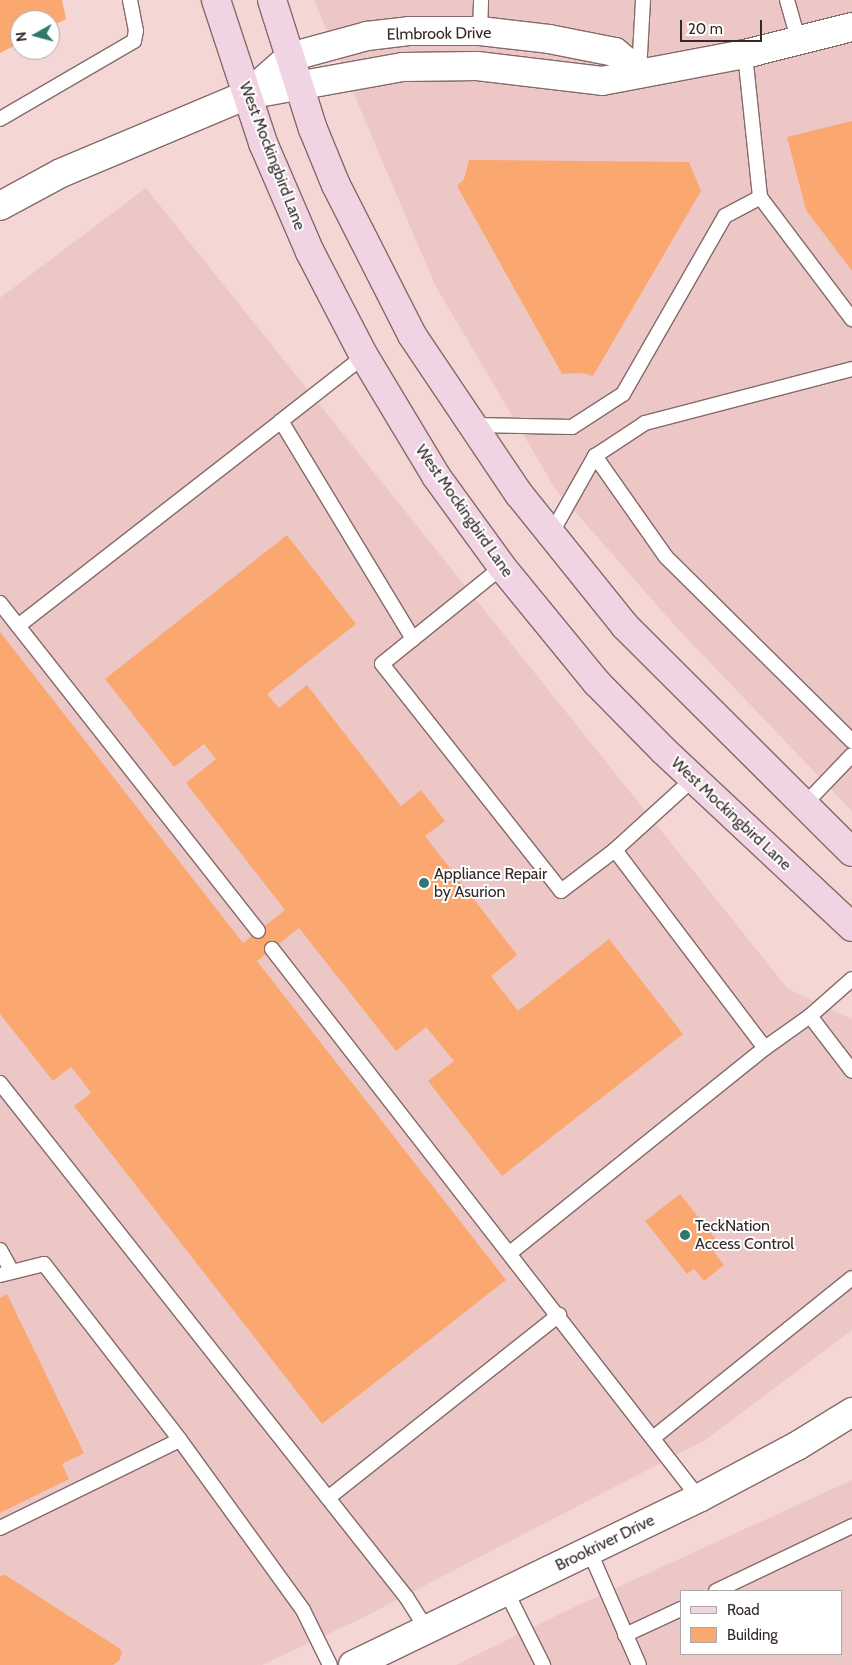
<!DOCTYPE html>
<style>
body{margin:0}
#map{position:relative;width:852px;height:1665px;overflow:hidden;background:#f4d6d5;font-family:Cabin,sans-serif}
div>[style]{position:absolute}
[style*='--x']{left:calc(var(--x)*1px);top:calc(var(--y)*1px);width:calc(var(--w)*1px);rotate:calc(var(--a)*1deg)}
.built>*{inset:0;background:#edc7c6}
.building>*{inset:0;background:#faa870}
.roads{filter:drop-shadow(1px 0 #846a69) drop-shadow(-1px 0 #846a69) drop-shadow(0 1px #846a69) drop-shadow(0 -1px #846a69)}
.service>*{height:14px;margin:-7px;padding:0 7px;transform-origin:7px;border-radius:7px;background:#fff}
.minor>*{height:28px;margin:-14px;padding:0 14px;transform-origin:14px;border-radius:14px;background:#fff}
.tertiary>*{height:28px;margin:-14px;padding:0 14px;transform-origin:14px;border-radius:14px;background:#fff}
.secondary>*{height:28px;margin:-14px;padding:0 14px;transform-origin:14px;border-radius:14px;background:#f1d4e4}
.dots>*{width:14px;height:14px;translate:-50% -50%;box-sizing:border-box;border:2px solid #fff;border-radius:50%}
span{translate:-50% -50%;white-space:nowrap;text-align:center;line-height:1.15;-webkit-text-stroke:4px #fff;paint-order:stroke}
.street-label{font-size:16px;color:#342828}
.poi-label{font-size:16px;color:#342828}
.left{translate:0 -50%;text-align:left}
.legend{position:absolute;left:680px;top:1590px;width:162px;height:65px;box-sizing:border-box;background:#fff;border:1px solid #aea9a9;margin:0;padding:6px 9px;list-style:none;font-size:15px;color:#342828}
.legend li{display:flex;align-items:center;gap:10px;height:25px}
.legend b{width:25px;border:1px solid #aea9a9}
.north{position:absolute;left:10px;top:10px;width:50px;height:50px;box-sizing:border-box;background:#fff;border:1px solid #aea9a9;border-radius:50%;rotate:263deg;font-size:14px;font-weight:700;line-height:20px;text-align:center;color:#342828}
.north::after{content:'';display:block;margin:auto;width:18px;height:22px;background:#2f776f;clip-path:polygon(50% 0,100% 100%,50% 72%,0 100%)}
.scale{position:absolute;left:680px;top:20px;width:82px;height:22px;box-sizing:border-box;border:2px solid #342828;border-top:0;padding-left:6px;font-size:15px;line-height:18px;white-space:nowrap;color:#342828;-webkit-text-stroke:4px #fff;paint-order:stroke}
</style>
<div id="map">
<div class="built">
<i style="clip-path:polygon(314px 0,852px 0,852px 811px,676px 627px,556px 490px,435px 285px)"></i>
<i style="clip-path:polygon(146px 188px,788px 989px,852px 1019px,852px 1330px,705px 1440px,362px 1618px,262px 1665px,0 1665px,0 298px)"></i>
<i style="clip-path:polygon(evenodd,852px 1480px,852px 1665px,456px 1665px,572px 1608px,852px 1480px,681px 1591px,841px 1591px,841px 1654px,681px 1654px,681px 1591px)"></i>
</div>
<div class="building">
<i style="clip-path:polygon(0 0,62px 0,66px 19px,50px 27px,50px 20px,20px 20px,20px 43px,0 53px)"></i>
<i style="clip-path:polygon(852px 121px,852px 271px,806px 210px,787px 137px)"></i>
<i style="clip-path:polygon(469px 160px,689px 162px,701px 191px,593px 376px,583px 373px,562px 374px,457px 186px,464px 179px)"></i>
<i style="clip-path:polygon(287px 535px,356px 624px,267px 694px,279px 708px,307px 685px,401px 806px,421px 790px,445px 821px,425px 836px,517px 955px,491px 976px,518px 1011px,609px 939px,683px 1034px,502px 1176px,428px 1081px,454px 1061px,426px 1027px,396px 1051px,299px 928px,257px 961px,506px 1280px,322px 1424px,74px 1106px,91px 1093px,80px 1078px,71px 1067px,53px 1081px,0 1014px,0 632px,243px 943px,285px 910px,186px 783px,216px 759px,204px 744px,174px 767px,105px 679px)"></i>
<i style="clip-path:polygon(680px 1194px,721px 1246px,714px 1252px,724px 1265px,704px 1281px,694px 1269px,687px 1274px,645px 1221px)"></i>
<i style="clip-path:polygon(7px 1294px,84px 1453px,62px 1464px,69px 1479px,0 1513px,0 1298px)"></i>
<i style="clip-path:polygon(5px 1575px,119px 1648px,122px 1653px,119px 1661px,113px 1665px,0 1665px,0 1576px)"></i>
</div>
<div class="roads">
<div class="service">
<i style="--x:787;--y:0;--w:44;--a:74.1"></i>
<i style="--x:480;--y:31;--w:31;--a:-88"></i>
<i style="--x:745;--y:54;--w:144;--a:84"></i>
<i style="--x:760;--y:197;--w:153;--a:53"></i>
<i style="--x:639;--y:72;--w:72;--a:-86.8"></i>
<i style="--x:0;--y:119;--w:155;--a:-30.2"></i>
<i style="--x:134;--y:41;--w:10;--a:-79"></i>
<i style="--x:136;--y:31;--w:32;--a:-101"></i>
<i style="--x:364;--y:356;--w:105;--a:141.9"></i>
<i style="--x:281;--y:421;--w:255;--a:58.8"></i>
<i style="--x:474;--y:425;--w:98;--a:1.2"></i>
<i style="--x:572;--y:427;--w:61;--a:-32.9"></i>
<i style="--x:623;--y:394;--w:205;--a:-60.2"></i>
<i style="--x:725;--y:216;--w:40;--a:-28"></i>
<i style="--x:595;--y:456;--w:123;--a:54.9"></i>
<i style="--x:666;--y:557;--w:262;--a:44.7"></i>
<i style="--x:551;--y:534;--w:90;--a:-60.6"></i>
<i style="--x:595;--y:456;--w:60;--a:-33.4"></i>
<i style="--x:645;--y:423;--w:214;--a:-14.6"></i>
<i style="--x:502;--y:567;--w:154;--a:141.1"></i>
<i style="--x:382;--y:664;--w:289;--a:51.7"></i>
<i style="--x:561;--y:891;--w:68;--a:-37.2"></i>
<i style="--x:0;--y:603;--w:417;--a:51.8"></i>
<i style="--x:18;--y:626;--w:333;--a:-37.9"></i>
<i style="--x:694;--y:778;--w:107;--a:137.7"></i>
<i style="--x:615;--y:850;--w:248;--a:52.9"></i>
<i style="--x:804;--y:805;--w:69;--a:-46.2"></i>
<i style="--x:272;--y:949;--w:696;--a:52.13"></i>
<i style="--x:810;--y:1016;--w:69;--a:52.6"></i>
<i style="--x:0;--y:1083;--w:656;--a:51.68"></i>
<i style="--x:407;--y:1598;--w:36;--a:58"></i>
<i style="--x:0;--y:1250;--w:23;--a:61"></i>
<i style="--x:510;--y:1253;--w:327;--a:-38.8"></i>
<i style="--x:765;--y:1048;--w:55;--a:-35.4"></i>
<i style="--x:810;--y:1016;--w:56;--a:-41.4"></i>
<i style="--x:0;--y:1275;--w:45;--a:-14"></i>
<i style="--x:44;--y:1264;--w:222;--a:52.3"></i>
<i style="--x:653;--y:1438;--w:255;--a:-38.8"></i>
<i style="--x:328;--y:1498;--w:295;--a:-38.4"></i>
<i style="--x:0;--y:1528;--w:200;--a:-26.1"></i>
<i style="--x:180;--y:1440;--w:210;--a:54.1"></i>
<i style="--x:303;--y:1610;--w:61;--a:63.9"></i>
<i style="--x:589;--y:1550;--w:125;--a:66.5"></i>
<i style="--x:506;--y:1591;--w:83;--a:63.4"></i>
<i style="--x:716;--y:1591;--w:151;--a:-25.5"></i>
<i style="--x:625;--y:1635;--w:62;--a:-24.9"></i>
</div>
<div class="minor">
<i style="--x:247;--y:95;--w:57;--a:-41.5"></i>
<i style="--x:290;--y:57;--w:80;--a:-15.3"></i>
<i style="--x:367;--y:36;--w:42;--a:-6.8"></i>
<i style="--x:409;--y:31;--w:71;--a:0"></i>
<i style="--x:480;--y:31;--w:69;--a:6.6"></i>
<i style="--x:549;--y:39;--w:67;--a:11.1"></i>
<i style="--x:615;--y:52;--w:31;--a:40"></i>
<i style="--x:0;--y:206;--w:69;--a:-28.4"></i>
<i style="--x:61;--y:173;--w:202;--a:-22.8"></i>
<i style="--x:247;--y:95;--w:158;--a:-10.2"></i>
<i style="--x:403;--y:67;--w:74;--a:-0.8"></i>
<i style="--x:477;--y:66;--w:126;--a:6.8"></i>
<i style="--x:602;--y:81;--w:146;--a:-10.7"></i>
<i style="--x:745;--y:54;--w:110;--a:-14.2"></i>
</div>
<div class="tertiary">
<i style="--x:353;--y:1665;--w:384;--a:-25.8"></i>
<i style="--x:699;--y:1498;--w:111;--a:-28"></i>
<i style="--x:797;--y:1446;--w:65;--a:-31.7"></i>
</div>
<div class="secondary">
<i style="--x:216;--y:0;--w:151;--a:71.8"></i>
<i style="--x:263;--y:143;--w:119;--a:66.7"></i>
<i style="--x:310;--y:252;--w:117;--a:62.6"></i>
<i style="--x:364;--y:356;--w:140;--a:59"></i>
<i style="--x:436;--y:476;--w:112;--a:54"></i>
<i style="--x:502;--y:567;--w:150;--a:50.7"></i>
<i style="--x:597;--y:683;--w:94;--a:45.4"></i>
<i style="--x:663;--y:750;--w:259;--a:43.1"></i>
<i style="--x:272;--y:0;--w:135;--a:72.4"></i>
<i style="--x:313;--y:129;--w:61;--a:67.7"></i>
<i style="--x:336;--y:185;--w:168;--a:63.1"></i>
<i style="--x:412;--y:335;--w:192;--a:56.1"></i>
<i style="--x:519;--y:494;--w:169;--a:51.2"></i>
<i style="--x:625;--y:626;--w:320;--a:44.9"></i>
</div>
</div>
<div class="dots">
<i style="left:424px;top:883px;background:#2f776f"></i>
<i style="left:685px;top:1235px;background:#2f776f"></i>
</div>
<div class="street-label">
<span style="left:439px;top:34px;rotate:-1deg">Elmbrook Drive</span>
<span style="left:272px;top:156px;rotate:69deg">West Mockingbird Lane</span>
<span style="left:464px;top:511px;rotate:55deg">West Mockingbird Lane</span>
<span style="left:731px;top:814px;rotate:43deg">West Mockingbird Lane</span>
<span style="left:605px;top:1543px;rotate:-26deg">Brookriver Drive</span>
</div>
<div class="poi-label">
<span class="left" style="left:434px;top:883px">Appliance Repair<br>by Asurion</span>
<span class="left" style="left:695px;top:1235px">TeckNation<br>Access Control</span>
</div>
<ul class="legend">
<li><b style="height:6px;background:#f1d4e4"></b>Road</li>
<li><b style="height:14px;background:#faa870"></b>Building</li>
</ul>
<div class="north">N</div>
<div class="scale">20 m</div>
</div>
